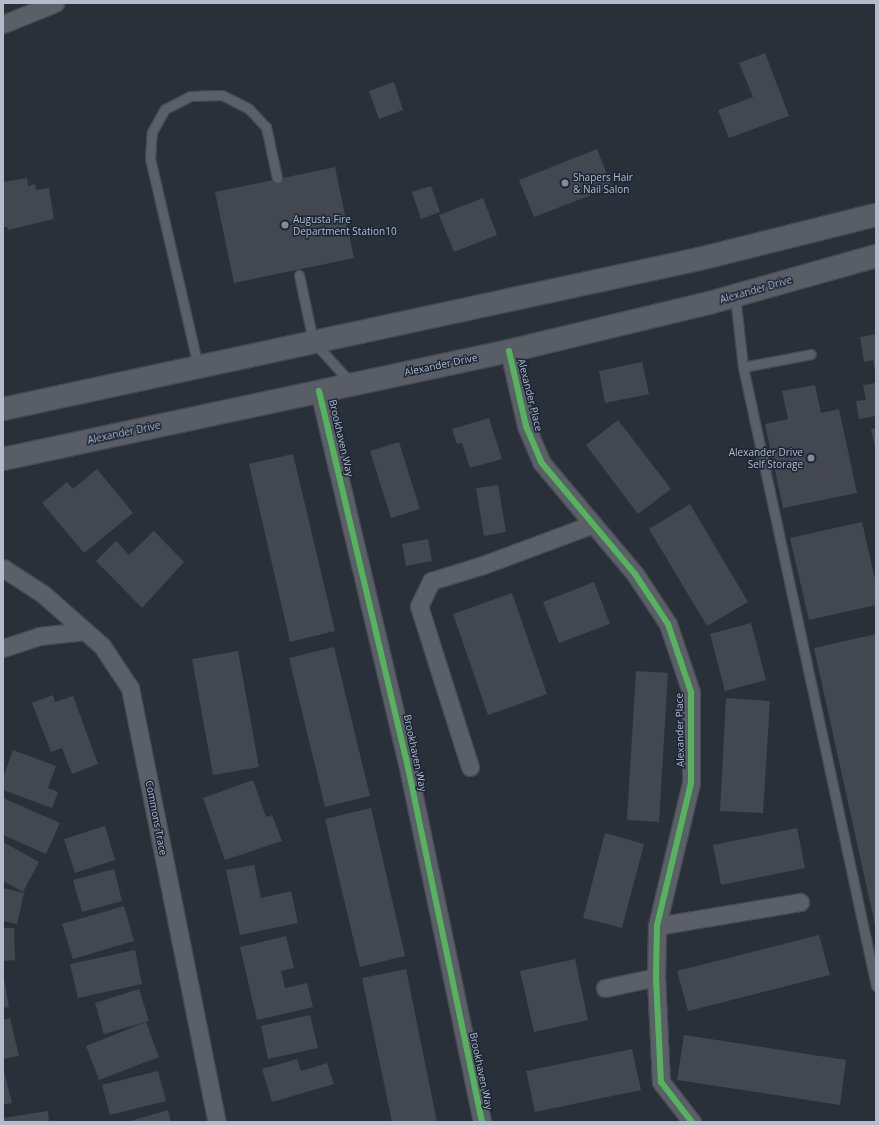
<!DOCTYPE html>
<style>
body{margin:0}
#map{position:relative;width:879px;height:1125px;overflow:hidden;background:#2a303a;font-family:"Open Sans",sans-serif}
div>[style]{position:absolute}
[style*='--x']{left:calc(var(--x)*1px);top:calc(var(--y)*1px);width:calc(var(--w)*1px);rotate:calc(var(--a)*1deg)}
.building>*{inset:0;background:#424750}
.roads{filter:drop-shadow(1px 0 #464b52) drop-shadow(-1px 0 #464b52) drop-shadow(0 1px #464b52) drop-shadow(0 -1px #464b52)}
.service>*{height:9px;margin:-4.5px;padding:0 4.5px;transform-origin:4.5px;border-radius:4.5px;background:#5b5f68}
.minor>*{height:17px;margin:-8.5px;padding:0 8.5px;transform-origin:8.5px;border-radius:8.5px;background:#5b5f68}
.secondary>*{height:22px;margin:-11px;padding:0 11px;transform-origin:11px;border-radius:11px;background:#595e66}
.cycleway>*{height:6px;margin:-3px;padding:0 3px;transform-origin:3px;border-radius:3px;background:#56b35d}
.dots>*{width:11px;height:11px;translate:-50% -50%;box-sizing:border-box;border:2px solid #1c2636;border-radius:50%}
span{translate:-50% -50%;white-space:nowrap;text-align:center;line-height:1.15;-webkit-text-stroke:3px #1c2636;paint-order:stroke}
.poi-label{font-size:10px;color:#b4bccb}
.left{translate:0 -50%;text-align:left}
.right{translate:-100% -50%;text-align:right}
.street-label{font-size:10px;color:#b4bccb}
.frame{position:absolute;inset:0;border:4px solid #b4bccb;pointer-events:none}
</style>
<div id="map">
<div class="building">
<i style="clip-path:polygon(765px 53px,789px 116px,729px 138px,718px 110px,753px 97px,739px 63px)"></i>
<i style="clip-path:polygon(394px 82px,403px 110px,379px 119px,369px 91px)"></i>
<i style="clip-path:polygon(597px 149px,612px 187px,534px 217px,519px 180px)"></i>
<i style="clip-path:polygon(335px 167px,354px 258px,234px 283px,215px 192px)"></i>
<i style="clip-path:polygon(27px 178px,28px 186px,35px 184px,36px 190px,49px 188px,54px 219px,8px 230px,7px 227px,3px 227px,3px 182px)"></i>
<i style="clip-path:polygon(431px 186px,440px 212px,421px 219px,412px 192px)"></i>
<i style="clip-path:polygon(483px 198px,497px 235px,454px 252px,439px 215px)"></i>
<i style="clip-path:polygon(876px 334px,876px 370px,875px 370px,873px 360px,864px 362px,860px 337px)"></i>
<i style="clip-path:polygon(642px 362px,649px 394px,605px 403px,599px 371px)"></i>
<i style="clip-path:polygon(876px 383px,876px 416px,859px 419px,856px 401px,866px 400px,863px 385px)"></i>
<i style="clip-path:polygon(815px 385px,821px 413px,839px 409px,857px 493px,783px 508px,765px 424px,788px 419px,782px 391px)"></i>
<i style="clip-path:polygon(489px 418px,502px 459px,470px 468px,462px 443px,457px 444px,452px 429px)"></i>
<i style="clip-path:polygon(618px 420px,671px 489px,638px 514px,586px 445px)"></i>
<i style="clip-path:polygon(876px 428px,876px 446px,875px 446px,871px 429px)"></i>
<i style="clip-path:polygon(399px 442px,420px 509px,391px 518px,370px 451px)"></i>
<i style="clip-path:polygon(293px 454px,335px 631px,290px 642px,249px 464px)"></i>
<i style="clip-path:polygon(97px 469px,133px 513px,84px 553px,42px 503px,67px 482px,73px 489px)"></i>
<i style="clip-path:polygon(498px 485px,506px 532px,484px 536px,476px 488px)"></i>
<i style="clip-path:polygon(690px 504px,748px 602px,707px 626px,649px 529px)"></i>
<i style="clip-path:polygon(862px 522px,876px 584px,876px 605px,809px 620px,790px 538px)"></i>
<i style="clip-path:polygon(154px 531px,184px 562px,142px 608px,96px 561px,116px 541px,129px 555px)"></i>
<i style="clip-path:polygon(428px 539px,432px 561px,406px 566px,402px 544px)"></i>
<i style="clip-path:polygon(594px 582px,610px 624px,559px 643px,543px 602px)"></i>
<i style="clip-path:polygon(512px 593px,547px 694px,488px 715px,453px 614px)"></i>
<i style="clip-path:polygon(751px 623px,766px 680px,725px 691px,710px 634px)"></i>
<i style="clip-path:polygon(876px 634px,876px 925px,875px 925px,814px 648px)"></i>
<i style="clip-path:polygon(334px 647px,370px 796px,325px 807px,289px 658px)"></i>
<i style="clip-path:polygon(238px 651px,259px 767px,213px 775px,192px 659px)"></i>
<i style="clip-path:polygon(636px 671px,668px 673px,659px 822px,627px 820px)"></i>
<i style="clip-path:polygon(53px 695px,55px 702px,73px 696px,98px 764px,72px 774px,62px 748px,51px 752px,32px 703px)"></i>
<i style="clip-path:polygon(726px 698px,770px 701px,763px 813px,720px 811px)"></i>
<i style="clip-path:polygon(13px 750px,56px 766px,48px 788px,58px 792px,52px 808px,3px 790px,3px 778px)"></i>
<i style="clip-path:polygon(253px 780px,266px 817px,272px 815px,282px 841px,225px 860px,203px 798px)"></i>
<i style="clip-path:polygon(3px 798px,60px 823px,46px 854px,3px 835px)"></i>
<i style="clip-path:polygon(371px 808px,405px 956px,360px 967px,325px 819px)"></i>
<i style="clip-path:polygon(105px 826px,115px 860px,75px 873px,64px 839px)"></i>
<i style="clip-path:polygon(797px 828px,805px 868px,721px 885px,713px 845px)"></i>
<i style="clip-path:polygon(605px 833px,644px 844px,622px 928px,583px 918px)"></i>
<i style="clip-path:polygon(3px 842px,39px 862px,23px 892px,3px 881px)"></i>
<i style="clip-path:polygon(254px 865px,261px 898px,291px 891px,298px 923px,240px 935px,226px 870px)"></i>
<i style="clip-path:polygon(114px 869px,122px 901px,82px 912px,73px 880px)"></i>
<i style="clip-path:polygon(3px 888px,24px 893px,17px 924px,3px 921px)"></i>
<i style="clip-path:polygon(124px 906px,134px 941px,73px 959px,62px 924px)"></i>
<i style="clip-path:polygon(3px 928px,14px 928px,15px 960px,3px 961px)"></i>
<i style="clip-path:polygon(819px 935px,830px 975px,688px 1011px,677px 971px)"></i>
<i style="clip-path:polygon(286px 936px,294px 968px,281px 971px,285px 988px,307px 983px,313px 1007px,257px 1020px,240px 947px)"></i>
<i style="clip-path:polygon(135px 950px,142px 984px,78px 998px,70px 964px)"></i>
<i style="clip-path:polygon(575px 959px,588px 1020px,534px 1032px,520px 971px)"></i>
<i style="clip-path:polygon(406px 969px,437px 1122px,392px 1122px,362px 978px)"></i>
<i style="clip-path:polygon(3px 973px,9px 1007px,3px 1008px)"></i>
<i style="clip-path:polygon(139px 989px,149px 1021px,104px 1034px,95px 1003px)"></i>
<i style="clip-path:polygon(310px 1015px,318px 1048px,268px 1059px,261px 1026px)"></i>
<i style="clip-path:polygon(10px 1018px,19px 1056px,3px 1059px,3px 1020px)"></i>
<i style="clip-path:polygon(146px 1022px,159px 1057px,99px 1080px,86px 1046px)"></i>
<i style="clip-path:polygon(684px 1035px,846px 1060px,840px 1105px,677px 1080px)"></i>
<i style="clip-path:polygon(632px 1049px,641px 1090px,535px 1112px,526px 1071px)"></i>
<i style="clip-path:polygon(297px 1059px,301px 1071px,327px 1063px,334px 1084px,272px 1102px,262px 1069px)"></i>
<i style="clip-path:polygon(3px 1068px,12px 1103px,3px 1105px)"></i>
<i style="clip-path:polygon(158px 1071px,166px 1101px,110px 1115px,102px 1085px)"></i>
<i style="clip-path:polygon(168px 1110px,171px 1122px,127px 1122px)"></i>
<i style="clip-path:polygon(48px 1111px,49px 1122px,3px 1122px,3px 1118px)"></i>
</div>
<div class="roads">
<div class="service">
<i style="--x:299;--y:275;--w:67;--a:78"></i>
<i style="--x:313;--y:341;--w:57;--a:47.9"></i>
<i style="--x:735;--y:296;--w:71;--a:83.6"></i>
<i style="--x:743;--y:367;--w:69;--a:-10.8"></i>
<i style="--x:198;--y:366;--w:213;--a:-103"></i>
<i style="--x:150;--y:158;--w:26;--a:-86"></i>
<i style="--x:152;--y:132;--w:26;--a:-61"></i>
<i style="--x:165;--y:109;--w:28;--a:-27"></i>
<i style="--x:190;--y:96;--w:32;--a:-2"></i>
<i style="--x:222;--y:95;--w:30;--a:27"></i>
<i style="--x:249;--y:109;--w:25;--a:47"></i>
<i style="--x:266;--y:127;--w:52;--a:77.8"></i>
<i style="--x:743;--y:367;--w:633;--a:77.87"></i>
</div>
<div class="minor">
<i style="--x:3;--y:24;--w:56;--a:-22"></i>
<i style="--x:509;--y:351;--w:77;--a:77.2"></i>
<i style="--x:526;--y:426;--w:39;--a:67"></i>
<i style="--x:541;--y:462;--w:146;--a:50"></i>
<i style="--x:635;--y:574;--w:60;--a:56.6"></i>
<i style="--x:668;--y:624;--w:72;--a:71.3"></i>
<i style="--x:691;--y:692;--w:91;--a:90"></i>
<i style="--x:691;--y:783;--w:147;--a:103.4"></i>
<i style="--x:657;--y:926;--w:51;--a:91.1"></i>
<i style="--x:656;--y:977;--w:105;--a:87.3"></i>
<i style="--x:661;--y:1082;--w:51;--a:52.2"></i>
<i style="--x:319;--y:391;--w:377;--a:76.7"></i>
<i style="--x:406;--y:758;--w:372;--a:78.2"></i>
<i style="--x:3;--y:568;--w:48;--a:33"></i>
<i style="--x:43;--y:594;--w:79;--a:41.4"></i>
<i style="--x:102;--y:646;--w:50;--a:56.3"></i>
<i style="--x:130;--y:688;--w:443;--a:78.7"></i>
<i style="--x:3;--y:648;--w:38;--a:-18"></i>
<i style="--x:39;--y:636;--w:46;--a:-6.2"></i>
<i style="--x:470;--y:767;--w:169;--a:-107.6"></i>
<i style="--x:419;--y:606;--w:28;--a:-64"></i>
<i style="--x:431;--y:581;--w:54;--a:-17.1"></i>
<i style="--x:483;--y:565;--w:117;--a:-20.4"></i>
<i style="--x:657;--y:926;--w:145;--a:-9.5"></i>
<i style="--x:605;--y:988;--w:52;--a:-12.2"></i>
</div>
<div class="secondary">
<i style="--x:3;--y:409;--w:712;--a:-12.16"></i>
<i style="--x:699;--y:259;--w:182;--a:-14"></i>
<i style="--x:3;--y:459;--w:517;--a:-12.05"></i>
<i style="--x:509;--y:351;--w:206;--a:-13.5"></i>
<i style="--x:709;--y:303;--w:173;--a:-15.7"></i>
</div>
</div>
<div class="cycleway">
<i style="--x:509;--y:351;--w:77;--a:77.2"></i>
<i style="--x:526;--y:426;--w:39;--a:67"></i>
<i style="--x:541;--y:462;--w:146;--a:50"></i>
<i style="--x:635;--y:574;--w:60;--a:56.6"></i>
<i style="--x:668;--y:624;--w:72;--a:71.3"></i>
<i style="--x:691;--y:692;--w:91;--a:90"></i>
<i style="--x:691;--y:783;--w:147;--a:103.4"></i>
<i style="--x:657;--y:926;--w:51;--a:91.1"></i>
<i style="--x:656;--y:977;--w:105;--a:87.3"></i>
<i style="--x:661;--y:1082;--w:51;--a:52.2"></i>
<i style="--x:319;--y:391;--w:377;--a:76.7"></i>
<i style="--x:406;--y:758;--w:372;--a:78.2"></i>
</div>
<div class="dots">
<i style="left:565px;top:183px;background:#848b98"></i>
<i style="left:285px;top:225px;background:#848b98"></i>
<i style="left:811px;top:458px;background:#848b98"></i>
</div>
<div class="poi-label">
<span class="left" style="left:573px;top:183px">Shapers Hair<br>&amp; Nail Salon</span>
<span class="left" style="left:293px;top:225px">Augusta Fire<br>Department Station10</span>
<span class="right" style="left:803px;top:458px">Alexander Drive<br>Self Storage</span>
</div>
<div class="street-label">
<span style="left:756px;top:290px;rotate:-16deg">Alexander Drive</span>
<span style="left:441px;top:365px;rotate:-12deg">Alexander Drive</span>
<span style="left:530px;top:395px;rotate:76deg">Alexander Place</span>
<span style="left:124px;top:433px;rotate:-12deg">Alexander Drive</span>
<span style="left:341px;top:438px;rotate:77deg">Brookhaven Way</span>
<span style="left:680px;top:730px;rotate:-91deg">Alexander Place</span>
<span style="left:415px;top:753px;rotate:78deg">Brookhaven Way</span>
<span style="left:156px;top:818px;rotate:79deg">Commons Trace</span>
<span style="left:481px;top:1071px;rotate:78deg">Brookhaven Way</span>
</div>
<div class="frame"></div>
</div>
